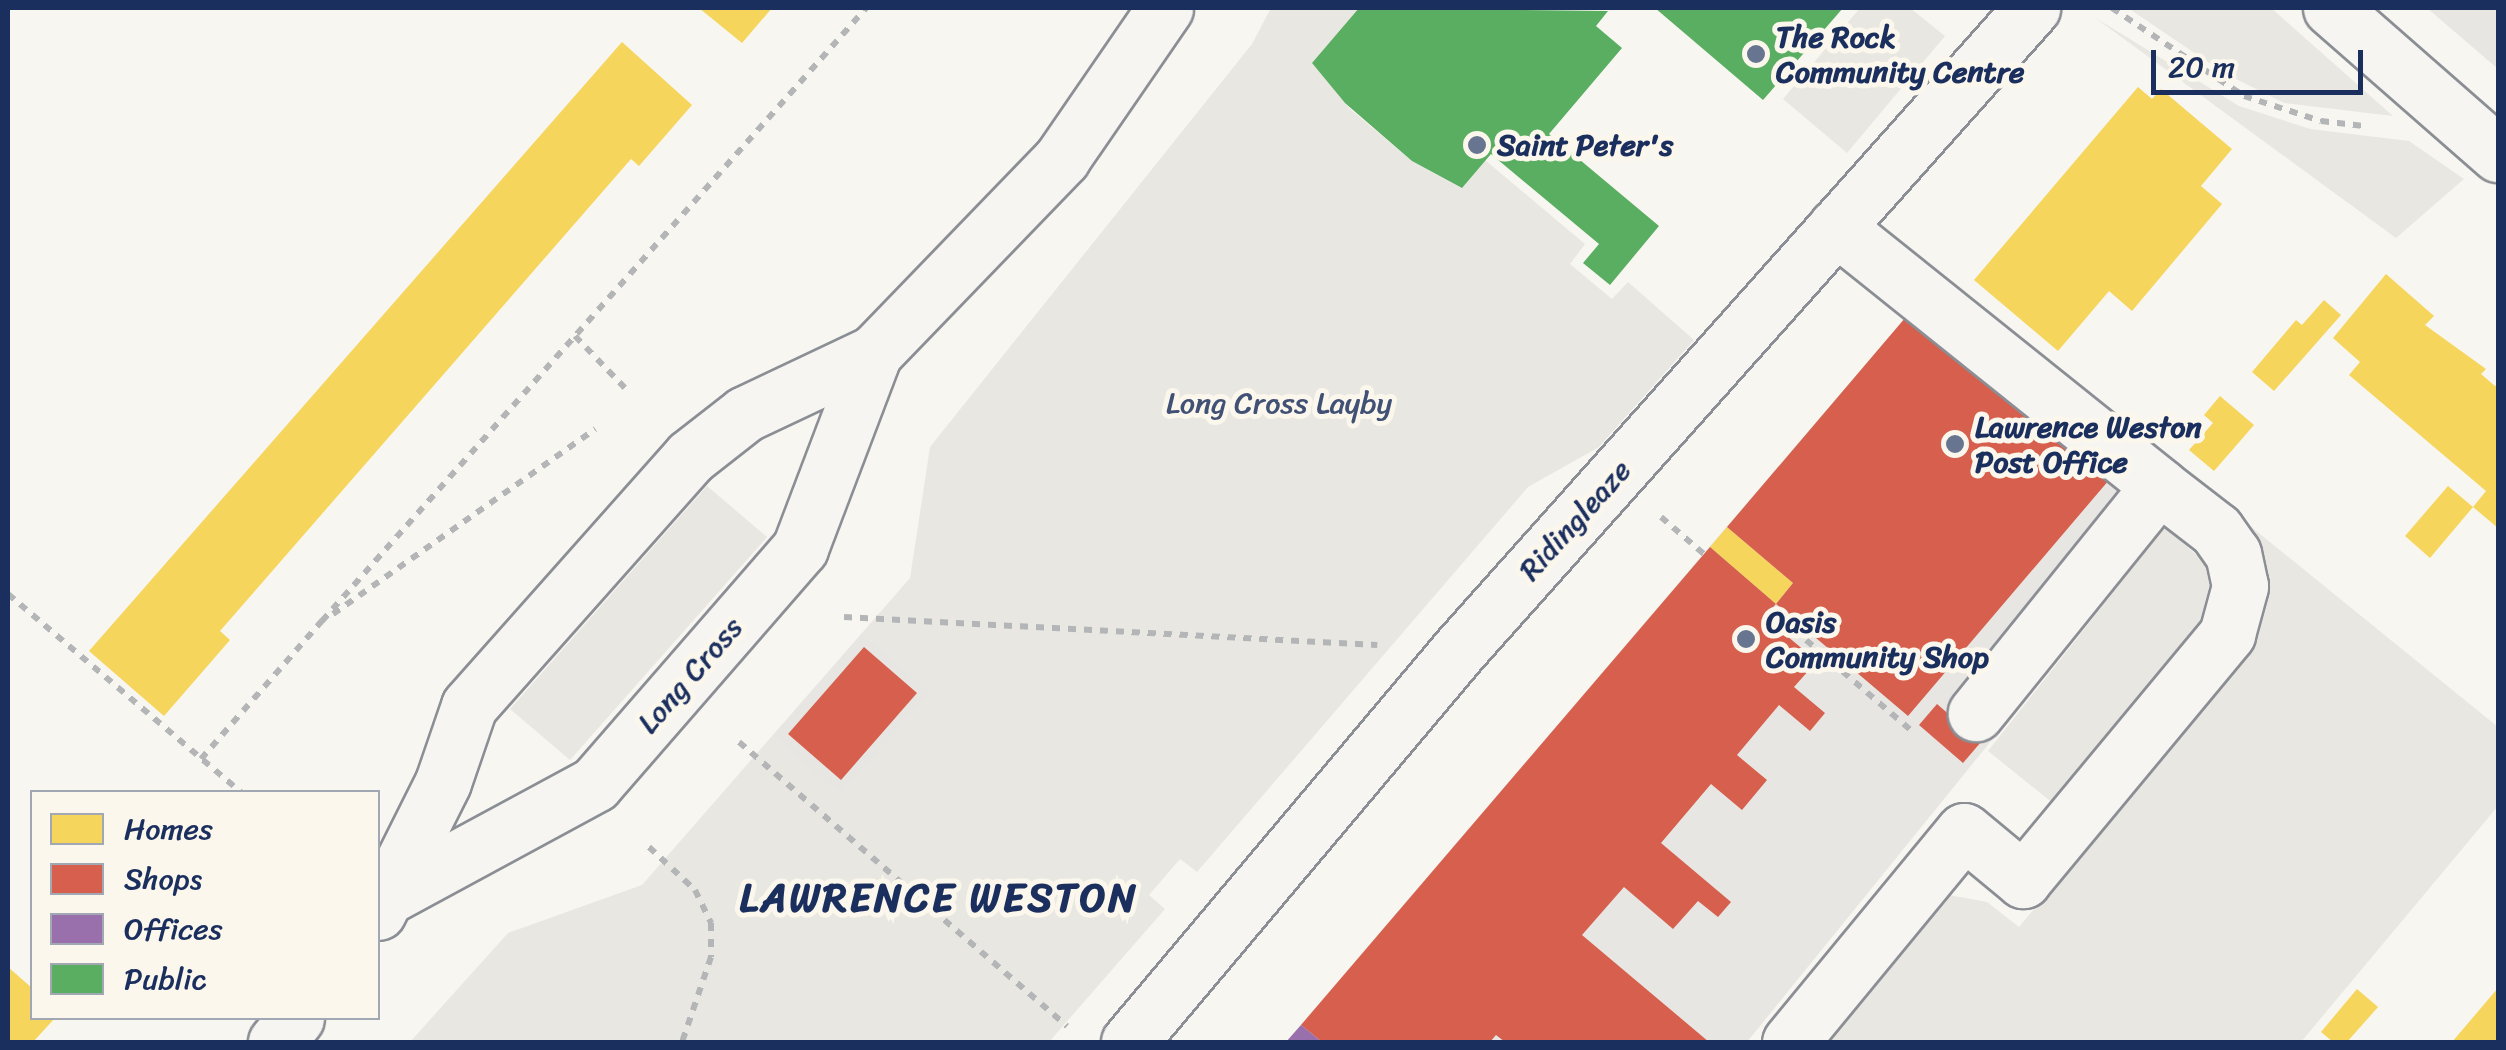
<!DOCTYPE html>
<style>
body{margin:0}
#map{position:relative;width:2506px;height:1050px;overflow:hidden;background:#f8f6f0;font-family:Sriracha,sans-serif}
div>[style]{position:absolute}
[style*='--x']{left:calc(var(--x)*1px);top:calc(var(--y)*1px);width:calc(var(--w)*1px);rotate:calc(var(--a)*1deg)}
.built>*{inset:0;background:#e7e6e2}
.green>*{inset:0;background:#e8e7e2}
.homes>*{inset:0;background:#f6d55c}
.shops>*{inset:0;background:#d6604d}
.offices>*{inset:0;background:#9970ab}
.public>*{inset:0;background:#5aae61}
.path>*{height:6px;margin-top:-3px;transform-origin:0;background:repeating-linear-gradient(90deg,#b3b5b7 0 8px,transparent 0 16px)}
.roads{filter:drop-shadow(2px 0 #8b8e94) drop-shadow(-2px 0 #8b8e94) drop-shadow(0 2px #8b8e94) drop-shadow(0 -2px #8b8e94)}
.minor>*{height:55px;margin:-27.5px;padding:0 27.5px;transform-origin:27.5px;border-radius:27.5px;background:#f6f5f1}
.dots>*{width:28px;height:28px;translate:-50% -50%;box-sizing:border-box;border:5px solid #fbf7ec;border-radius:50%}
span{translate:-50% -50%;white-space:nowrap;text-align:center;line-height:1.15;-webkit-text-stroke:10px #fbf7ec;paint-order:stroke}
.poi-label{font-size:30px;color:#1b2f5e;font-weight:700}
.left{translate:0 -50%;text-align:left}
.park-label{font-size:30px;color:#415176}
.street-label{font-size:30px;color:#1b2f5e}
.district-label{font-size:40px;color:#1b2f5e;font-weight:700;letter-spacing:2.5px}
.frame{position:absolute;inset:0;border:10px solid #1b2f5e;pointer-events:none}
.legend{position:absolute;left:30px;top:790px;width:350px;height:230px;box-sizing:border-box;background:#fbf7ec;border:2px solid #a1a7b3;margin:0;padding:12px 18px;list-style:none;font-size:30px;color:#1b2f5e}
.legend li{display:flex;align-items:center;gap:20px;height:50px}
.legend b{width:50px;border:2px solid #a1a7b3}
.scale{position:absolute;left:2151px;top:50px;width:212px;height:45px;box-sizing:border-box;border:5px solid #1b2f5e;border-top:0;padding-left:12px;font-size:30px;line-height:35px;white-space:nowrap;color:#1b2f5e;-webkit-text-stroke:8px #fbf7ec;paint-order:stroke}
</style>
<div id="map">
<div class="built">
<i style="clip-path:polygon(2427px 8px,2498px 8px,2498px 69px)"></i>
<i style="clip-path:polygon(1917px 304px,2171px 519px,1747px 1042px,1286px 1042px)"></i>
<i style="clip-path:polygon(862px 633px,931px 692px,841px 795px,772px 736px)"></i>
</div>
<div class="green">
<i style="clip-path:polygon(1271px 8px,1359px 8px,1312px 63px,1350px 109px,1412px 161px,1461px 188px,1485px 160px,1585px 244px,1570px 264px,1612px 299px,1628px 282px,1694px 340px,1599px 447px,1528px 487px,1197px 872px,1180px 859px,1149px 895px,1165px 909px,1049px 1042px,410px 1042px,508px 933px,642px 885px,772px 736px,841px 794px,930px 693px,862px 633px,910px 578px,930px 447px,1252px 44px)"></i>
<i style="clip-path:polygon(1860px 8px,1910px 8px,1945px 36px,1847px 153px,1783px 99px)"></i>
<i style="clip-path:polygon(2128px 8px,2271px 8px,2393px 116px,2284px 103px,2224px 73px)"></i>
<i style="clip-path:polygon(2094px 17px,2239px 106px,2310px 129px,2409px 141px,2464px 179px,2396px 238px)"></i>
<i style="clip-path:polygon(707px 486px,767px 537px,570px 760px,510px 709px)"></i>
<i style="clip-path:polygon(2228px 508px,2498px 727px,2498px 806px,2301px 1042px,1824px 1042px,1933px 906px,1949px 895px,1987px 902px,2019px 927px,2241px 659px)"></i>
<i style="clip-path:polygon(2165px 527px,2216px 572px,2203px 619px,2054px 804px,1988px 751px)"></i>
</div>
<div class="homes">
<i style="clip-path:polygon(699px 8px,772px 8px,742px 43px)"></i>
<i style="clip-path:polygon(622px 42px,692px 105px,639px 166px,631px 159px,220px 631px,230px 640px,164px 716px,89px 651px)"></i>
<i style="clip-path:polygon(2138px 87px,2152px 99px,2161px 89px,2232px 149px,2201px 186px,2222px 204px,2132px 311px,2109px 291px,2058px 351px,1974px 280px)"></i>
<i style="clip-path:polygon(2386px 274px,2434px 316px,2425px 325px,2486px 369px,2481px 374px,2495px 386px,2498px 383px,2498px 528px,2473px 507px,2486px 491px,2349px 375px,2360px 362px,2333px 338px)"></i>
<i style="clip-path:polygon(2324px 300px,2341px 315px,2274px 391px,2252px 372px,2296px 320px,2302px 325px)"></i>
<i style="clip-path:polygon(2220px 396px,2254px 425px,2214px 471px,2189px 450px,2213px 423px,2204px 415px)"></i>
<i style="clip-path:polygon(2448px 486px,2473px 507px,2430px 558px,2405px 536px)"></i>
<i style="clip-path:polygon(1727px 527px,1793px 583px,1776px 604px,1710px 547px)"></i>
<i style="clip-path:polygon(8px 967px,32px 988px,32px 1018px,55px 1018px,33px 1042px,8px 1042px)"></i>
<i style="clip-path:polygon(2498px 988px,2498px 1042px,2452px 1042px)"></i>
<i style="clip-path:polygon(2357px 989px,2378px 1007px,2347px 1042px,2333px 1042px,2321px 1032px)"></i>
</div>
<div class="shops">
<i style="clip-path:polygon(1917px 304px,2115px 473px,1908px 716px,1776px 604px,1793px 583px,1727px 527px)"></i>
<i style="clip-path:polygon(1710px 547px,1776px 604px,1764px 617px,1817px 661px,1794px 687px,1825px 713px,1810px 731px,1779px 705px,1737px 755px,1767px 780px,1742px 810px,1711px 784px,1661px 843px,1731px 902px,1718px 917px,1698px 901px,1673px 929px,1624px 887px,1582px 935px,1709px 1042px,1505px 1042px,1496px 1035px,1490px 1042px,1322px 1042px,1301px 1025px)"></i>
<i style="clip-path:polygon(864px 647px,917px 693px,841px 780px,788px 734px)"></i>
<i style="clip-path:polygon(1937px 704px,1981px 742px,1963px 763px,1919px 725px)"></i>
</div>
<div class="offices">
<i style="clip-path:polygon(1301px 1025px,1322px 1042px,1286px 1042px)"></i>
</div>
<div class="public">
<i style="clip-path:polygon(1359px 8px,1608px 11px,1596px 26px,1622px 48px,1549px 134px,1659px 226px,1610px 285px,1583px 263px,1599px 244px,1491px 154px,1462px 188px,1412px 161px,1345px 103px,1312px 63px)"></i>
<i style="clip-path:polygon(1655px 8px,1843px 8px,1763px 100px)"></i>
</div>
<div class="path">
<i style="--x:2112;--y:8;--w:159;--a:33.7"></i>
<i style="--x:2244;--y:96;--w:81;--a:18"></i>
<i style="--x:2321;--y:121;--w:43;--a:6.6"></i>
<i style="--x:575;--y:336;--w:74;--a:46.1"></i>
<i style="--x:1661;--y:517;--w:57;--a:40.7"></i>
<i style="--x:8;--y:594;--w:306;--a:40.4"></i>
<i style="--x:1770;--y:609;--w:189;--a:40.7"></i>
<i style="--x:333;--y:614;--w:321;--a:-35.2"></i>
<i style="--x:844;--y:617;--w:534;--a:3.01"></i>
<i style="--x:322;--y:621;--w:820;--a:-48.41"></i>
<i style="--x:739;--y:742;--w:434;--a:40.9"></i>
<i style="--x:201;--y:759;--w:184;--a:-48.8"></i>
<i style="--x:649;--y:847;--w:63;--a:43.1"></i>
<i style="--x:695;--y:890;--w:37;--a:64"></i>
<i style="--x:711;--y:923;--w:34;--a:90"></i>
<i style="--x:711;--y:957;--w:90;--a:108.8"></i>
</div>
<div class="roads">
<div class="minor">
<i style="--x:2331;--y:8;--w:222;--a:41.2"></i>
<i style="--x:1836;--y:227;--w:414;--a:38.7"></i>
<i style="--x:2159;--y:486;--w:292;--a:128.9"></i>
<i style="--x:390;--y:895;--w:233;--a:-28.4"></i>
<i style="--x:595;--y:784;--w:313;--a:-49"></i>
<i style="--x:800;--y:548;--w:209;--a:-69.2"></i>
<i style="--x:378;--y:912;--w:145;--a:-63.4"></i>
<i style="--x:443;--y:782;--w:80;--a:-71.1"></i>
<i style="--x:469;--y:706;--w:333;--a:-48.4"></i>
<i style="--x:690;--y:457;--w:70;--a:-38"></i>
<i style="--x:745;--y:414;--w:143;--a:-25.3"></i>
<i style="--x:874;--y:353;--w:271;--a:-46"></i>
<i style="--x:1062;--y:158;--w:182;--a:-55.5"></i>
<i style="--x:276;--y:1042;--w:31;--a:-50"></i>
<i style="--x:1129;--y:1042;--w:512;--a:-49.91"></i>
<i style="--x:1459;--y:650;--w:861;--a:-48.25"></i>
<i style="--x:1790;--y:1042;--w:273;--a:-50.5"></i>
<i style="--x:1964;--y:831;--w:77;--a:39.7"></i>
<i style="--x:2023;--y:880;--w:320;--a:-50.3"></i>
<i style="--x:2227;--y:634;--w:50;--a:-74.8"></i>
<i style="--x:2240;--y:586;--w:33;--a:-102"></i>
<i style="--x:2233;--y:554;--w:29;--a:-125"></i>
<i style="--x:2216;--y:530;--w:72;--a:-142.3"></i>
</div>
</div>
<div class="dots">
<i style="left:1756px;top:54px;background:#687591"></i>
<i style="left:1477px;top:145px;background:#687591"></i>
<i style="left:1955px;top:444px;background:#687591"></i>
<i style="left:1746px;top:639px;background:#687591"></i>
</div>
<div class="poi-label">
<span class="left" style="left:1776px;top:54px">The Rock<br>Community Centre</span>
<span class="left" style="left:1497px;top:145px">Saint Peter's</span>
<span class="left" style="left:1975px;top:444px">Lawrence Weston<br>Post Office</span>
<span class="left" style="left:1766px;top:639px">Oasis<br>Community Shop</span>
</div>
<div class="park-label">
<span style="left:1279px;top:403px">Long Cross Layby</span>
</div>
<div class="street-label">
<span style="left:1575px;top:520px;rotate:-48deg">Ridingleaze</span>
<span style="left:690px;top:675px;rotate:-49deg">Long Cross</span>
</div>
<div class="district-label">
<span style="left:939px;top:898px">LAWRENCE WESTON</span>
</div>
<div class="frame"></div>
<ul class="legend">
<li><b style="height:28px;background:#f6d55c"></b>Homes</li>
<li><b style="height:28px;background:#d6604d"></b>Shops</li>
<li><b style="height:28px;background:#9970ab"></b>Offices</li>
<li><b style="height:28px;background:#5aae61"></b>Public</li>
</ul>
<div class="scale">20 m</div>
</div>
